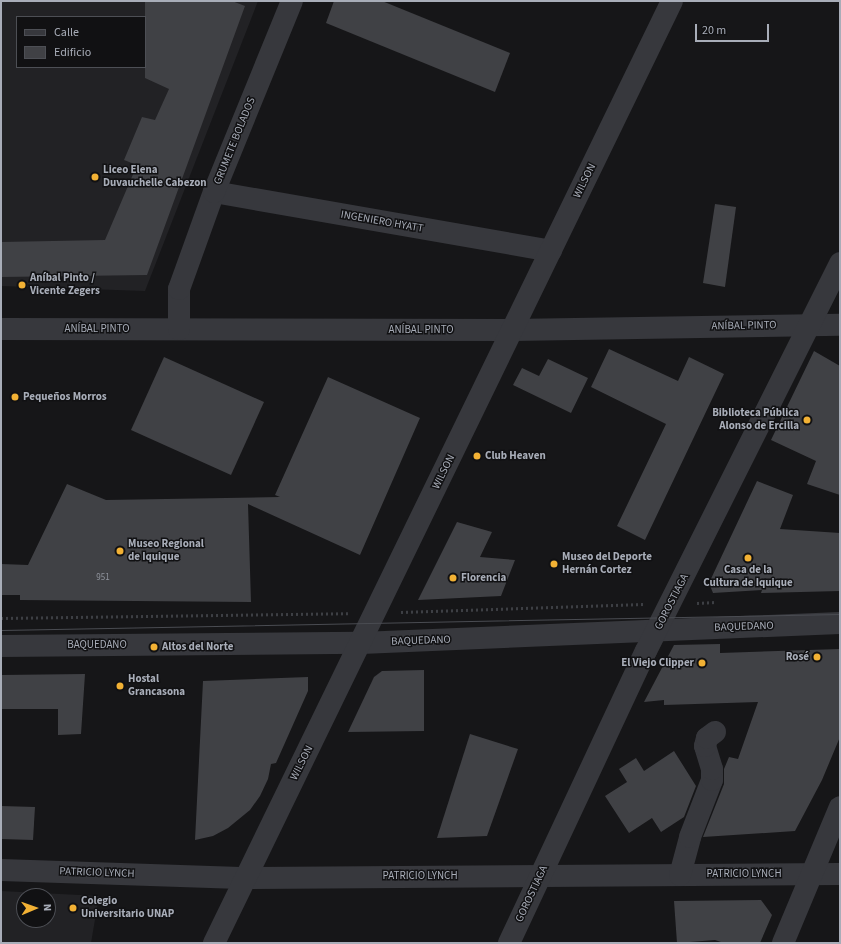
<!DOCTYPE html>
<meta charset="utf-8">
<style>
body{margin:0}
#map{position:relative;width:841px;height:944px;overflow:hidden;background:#161618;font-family:"Source Sans 3",sans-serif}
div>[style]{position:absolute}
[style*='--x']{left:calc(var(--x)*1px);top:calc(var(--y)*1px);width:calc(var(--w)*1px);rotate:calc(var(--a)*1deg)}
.built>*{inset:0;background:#222225}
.building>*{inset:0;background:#404145}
.path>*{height:2.5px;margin-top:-1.25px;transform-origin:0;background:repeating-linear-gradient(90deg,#3d3f44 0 2px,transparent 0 5px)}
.minor>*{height:22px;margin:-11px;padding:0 11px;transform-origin:11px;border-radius:11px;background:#37383d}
.tram>*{height:1px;margin:-0.5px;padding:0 0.5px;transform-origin:0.5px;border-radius:0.5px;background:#4a4c52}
.dots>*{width:11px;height:11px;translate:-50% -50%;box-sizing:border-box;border:2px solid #111113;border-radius:50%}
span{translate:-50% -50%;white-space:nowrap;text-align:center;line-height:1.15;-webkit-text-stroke:3px #111113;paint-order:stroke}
.number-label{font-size:9px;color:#8e929b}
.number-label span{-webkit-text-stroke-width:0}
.street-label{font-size:11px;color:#a8adb8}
.poi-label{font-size:11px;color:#a8adb8;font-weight:700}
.left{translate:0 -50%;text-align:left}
.right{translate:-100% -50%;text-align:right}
.frame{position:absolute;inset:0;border:2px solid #a8adb8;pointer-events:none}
.legend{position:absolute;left:16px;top:16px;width:130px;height:52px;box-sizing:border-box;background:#111113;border:1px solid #4d4f55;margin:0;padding:5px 7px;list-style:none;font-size:12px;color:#a8adb8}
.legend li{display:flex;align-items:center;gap:8px;height:20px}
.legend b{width:20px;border:1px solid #4d4f55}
.north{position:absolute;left:16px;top:888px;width:40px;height:40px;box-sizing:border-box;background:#111113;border:1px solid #4d4f55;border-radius:50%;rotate:88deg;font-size:11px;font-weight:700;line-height:16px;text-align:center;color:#a8adb8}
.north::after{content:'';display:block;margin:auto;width:14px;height:18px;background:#f2b134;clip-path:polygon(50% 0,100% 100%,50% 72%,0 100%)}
.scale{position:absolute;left:695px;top:24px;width:74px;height:18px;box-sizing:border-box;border:2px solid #a8adb8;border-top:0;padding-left:5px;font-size:12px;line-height:14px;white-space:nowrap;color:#a8adb8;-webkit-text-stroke:3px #111113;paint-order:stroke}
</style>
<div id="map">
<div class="built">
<i style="clip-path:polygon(evenodd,1px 1px,258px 1px,145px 291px,1px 286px,1px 1px,17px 17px,145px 17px,145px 67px,17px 67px,17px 17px)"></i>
<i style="clip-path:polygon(evenodd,1px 891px,99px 896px,91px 943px,1px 943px,1px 891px,24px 896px,48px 896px,48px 920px,24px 920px,24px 896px)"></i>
</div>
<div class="building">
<i style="clip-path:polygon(145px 1px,232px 1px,245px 6px,147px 275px,1px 277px,1px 242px,105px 240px,137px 165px,124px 160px,142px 117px,155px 120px,169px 89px,145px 78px)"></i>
<i style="clip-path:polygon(334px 1px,382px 1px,510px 53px,495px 92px,326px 23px)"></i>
<i style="clip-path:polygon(715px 204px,736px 207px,725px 287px,703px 283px)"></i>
<i style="clip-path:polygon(609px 349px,678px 381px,689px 357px,724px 374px,645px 540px,617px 526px,666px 424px,591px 387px)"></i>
<i style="clip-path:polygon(814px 351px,840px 366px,840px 495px,807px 484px,816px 461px,771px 440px)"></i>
<i style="clip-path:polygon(164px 357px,264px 402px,231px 475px,131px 430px)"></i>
<i style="clip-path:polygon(548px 359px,588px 378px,571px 413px,513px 385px,522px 368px,539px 376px)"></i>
<i style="clip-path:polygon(328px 377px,420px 418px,360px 555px,248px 504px,251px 602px,20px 600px,20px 595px,1px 595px,1px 564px,28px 565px,67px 484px,106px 500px,280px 497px,275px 495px)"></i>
<i style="clip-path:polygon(757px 481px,793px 495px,780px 529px,840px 533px,840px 591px,761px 593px,762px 590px,713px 593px,709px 583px)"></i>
<i style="clip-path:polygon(457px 522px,492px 532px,480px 557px,515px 560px,501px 596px,418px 600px)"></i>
<i style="clip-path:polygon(720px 644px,720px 653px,840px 649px,840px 737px,822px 780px,795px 831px,703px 837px,724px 784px,724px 769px,729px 757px,738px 759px,758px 702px,664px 705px,664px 700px,644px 702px,674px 645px)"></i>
<i style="clip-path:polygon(424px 670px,424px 731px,348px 732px,374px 677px,382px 671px)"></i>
<i style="clip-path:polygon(85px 674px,81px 734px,58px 735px,58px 709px,1px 709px,1px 675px)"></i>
<i style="clip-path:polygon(308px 677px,308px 691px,276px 763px,271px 764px,268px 779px,260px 796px,250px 810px,228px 828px,213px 836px,195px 840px,203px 681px)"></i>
<i style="clip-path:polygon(470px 734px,518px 749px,487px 836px,437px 838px)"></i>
<i style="clip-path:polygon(674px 751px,696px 786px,684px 817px,661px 832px,652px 818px,629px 833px,605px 796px,627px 782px,619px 769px,636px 758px,644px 771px)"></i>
<i style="clip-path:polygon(1px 806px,35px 807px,33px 840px,1px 839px)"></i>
<i style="clip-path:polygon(761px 900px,772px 915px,760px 943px,724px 943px,715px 940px,677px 943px,674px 901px)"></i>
</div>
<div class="path">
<i style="--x:697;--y:603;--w:19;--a:-3"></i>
<i style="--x:401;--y:612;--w:243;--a:-1.9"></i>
<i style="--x:1;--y:618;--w:347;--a:-0.8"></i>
</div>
<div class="minor">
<i style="--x:214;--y:192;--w:342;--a:9.9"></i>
<i style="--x:1;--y:329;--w:511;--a:0.11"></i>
<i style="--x:512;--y:330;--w:328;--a:-0.9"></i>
<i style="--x:179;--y:329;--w:40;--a:-90"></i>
<i style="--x:179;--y:289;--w:103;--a:-70.2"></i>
<i style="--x:214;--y:192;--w:206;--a:-67.8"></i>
<i style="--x:1;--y:646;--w:360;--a:-0.5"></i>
<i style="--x:361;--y:643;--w:479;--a:-2.4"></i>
<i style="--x:1;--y:870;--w:247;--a:1.9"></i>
<i style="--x:248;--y:878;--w:592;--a:-0.39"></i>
<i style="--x:680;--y:875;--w:39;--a:-75"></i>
<i style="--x:690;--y:837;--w:61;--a:-68.9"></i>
<i style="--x:712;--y:780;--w:11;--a:-90"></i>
<i style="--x:712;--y:769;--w:24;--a:-107"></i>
<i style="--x:705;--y:746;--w:8;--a:-76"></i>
<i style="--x:707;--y:738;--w:10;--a:-37"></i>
<i style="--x:214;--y:943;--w:1047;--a:-64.07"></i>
<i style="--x:509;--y:943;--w:323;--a:-64.9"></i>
<i style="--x:646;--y:651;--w:434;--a:-63.4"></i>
<i style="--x:783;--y:943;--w:147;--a:-67.3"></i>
</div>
<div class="tram">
<i style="--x:1;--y:630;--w:839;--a:-1.09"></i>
</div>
<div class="dots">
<i style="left:95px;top:177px;background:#f2b134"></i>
<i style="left:22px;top:285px;background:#f2b134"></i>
<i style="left:15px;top:397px;background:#f2b134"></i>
<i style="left:807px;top:420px;background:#f2b134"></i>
<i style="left:477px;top:456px;background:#f2b134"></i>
<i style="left:120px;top:551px;background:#f2b134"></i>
<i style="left:748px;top:558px;background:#f2b134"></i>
<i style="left:554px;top:564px;background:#f2b134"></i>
<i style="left:453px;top:578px;background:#f2b134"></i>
<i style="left:154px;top:647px;background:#f2b134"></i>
<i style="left:817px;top:657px;background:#f2b134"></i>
<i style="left:702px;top:663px;background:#f2b134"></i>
<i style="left:120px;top:686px;background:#f2b134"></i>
<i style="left:73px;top:908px;background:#f2b134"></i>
</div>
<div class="number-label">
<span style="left:103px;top:578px">951</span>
</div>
<div class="street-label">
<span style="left:235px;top:141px;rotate:-68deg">GRUMETE BOLADOS</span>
<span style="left:585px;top:181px;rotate:-64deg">WILSON</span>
<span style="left:382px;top:222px;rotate:10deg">INGENIERO HYATT</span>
<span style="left:744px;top:326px;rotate:-1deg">ANÍBAL PINTO</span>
<span style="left:97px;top:329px">ANÍBAL PINTO</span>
<span style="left:421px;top:330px">ANÍBAL PINTO</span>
<span style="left:444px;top:472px;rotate:-64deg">WILSON</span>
<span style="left:672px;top:602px;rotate:-63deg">GOROSTIAGA</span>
<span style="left:744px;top:627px;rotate:-2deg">BAQUEDANO</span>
<span style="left:421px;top:641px;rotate:-2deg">BAQUEDANO</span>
<span style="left:97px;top:645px">BAQUEDANO</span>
<span style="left:302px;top:763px;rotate:-63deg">WILSON</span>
<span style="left:97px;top:873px;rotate:2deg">PATRICIO LYNCH</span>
<span style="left:744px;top:874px">PATRICIO LYNCH</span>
<span style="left:420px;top:876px">PATRICIO LYNCH</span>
<span style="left:532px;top:894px;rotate:-65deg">GOROSTIAGA</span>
</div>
<div class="poi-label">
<span class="left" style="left:103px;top:177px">Liceo Elena<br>Duvauchelle Cabezon</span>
<span class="left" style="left:30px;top:285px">Aníbal Pinto /<br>Vicente Zegers</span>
<span class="left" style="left:23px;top:397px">Pequeños Morros</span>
<span class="right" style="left:799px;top:420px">Biblioteca Pública<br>Alonso de Ercilla</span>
<span class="left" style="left:485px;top:456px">Club Heaven</span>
<span class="left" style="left:128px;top:551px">Museo Regional<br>de Iquique</span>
<span class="left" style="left:562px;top:564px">Museo del Deporte<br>Hernán Cortez</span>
<span style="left:748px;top:577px">Casa de la<br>Cultura de Iquique</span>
<span class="left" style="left:461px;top:578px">Florencia</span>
<span class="left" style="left:162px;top:647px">Altos del Norte</span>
<span class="right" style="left:809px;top:657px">Rosé</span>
<span class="right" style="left:694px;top:663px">El Viejo Clipper</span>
<span class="left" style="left:128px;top:686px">Hostal<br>Grancasona</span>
<span class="left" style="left:81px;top:908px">Colegio<br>Universitario UNAP</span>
</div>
<div class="frame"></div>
<ul class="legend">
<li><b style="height:5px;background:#37383d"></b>Calle</li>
<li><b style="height:11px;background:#404145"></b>Edificio</li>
</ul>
<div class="north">N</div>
<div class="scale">20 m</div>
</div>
